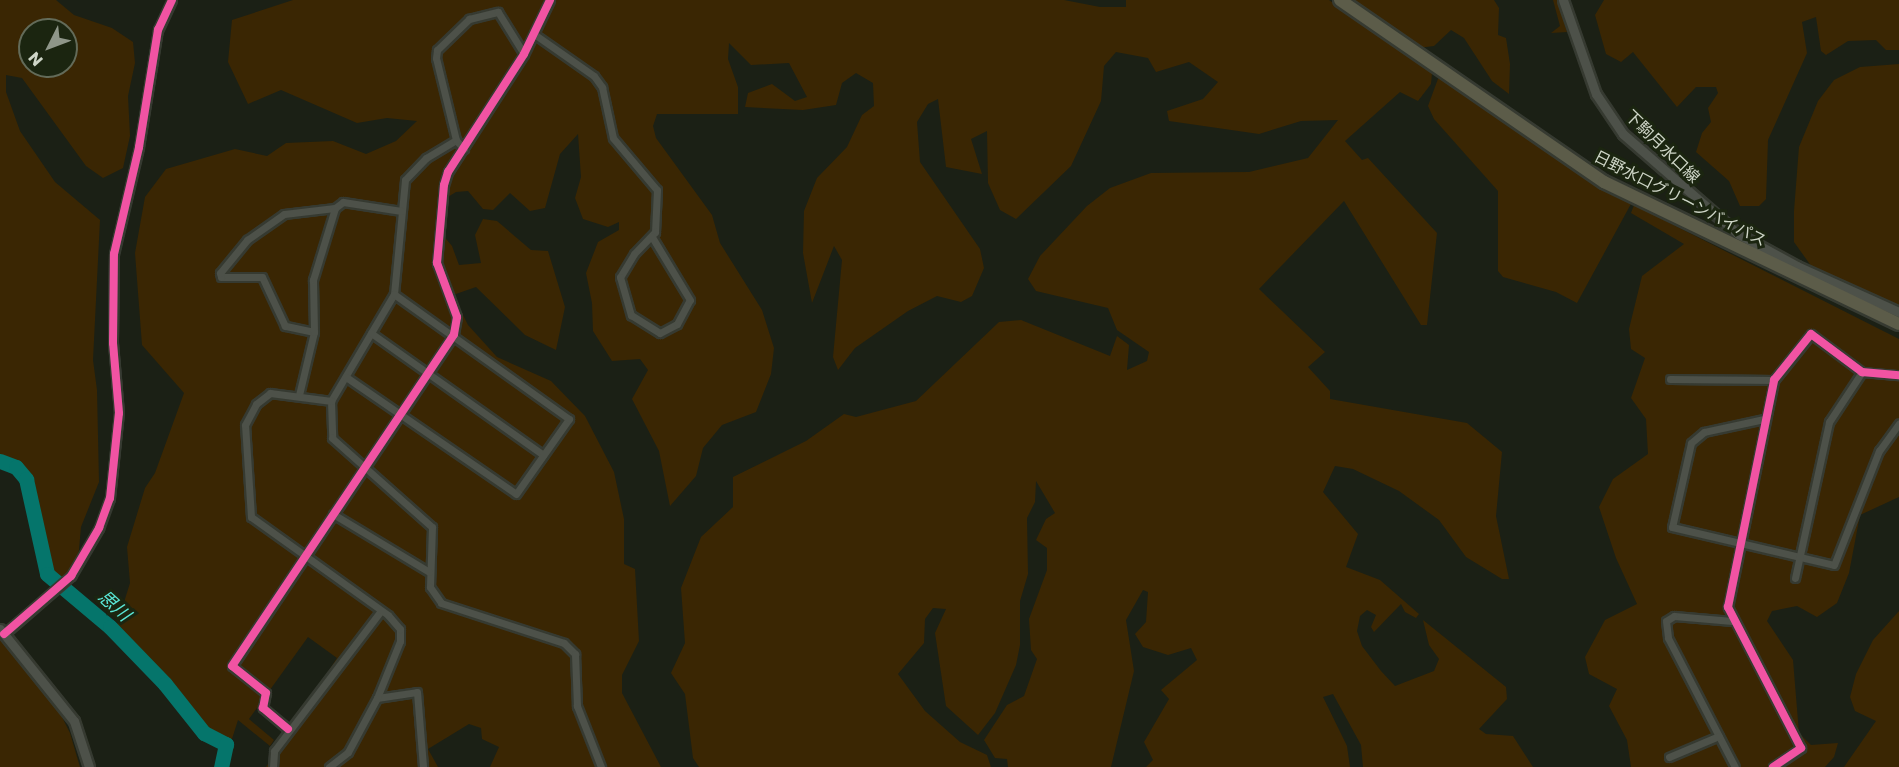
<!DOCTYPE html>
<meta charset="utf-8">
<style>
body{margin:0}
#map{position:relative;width:1899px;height:767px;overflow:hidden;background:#1b2015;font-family:Poppins,"Noto Sans JP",sans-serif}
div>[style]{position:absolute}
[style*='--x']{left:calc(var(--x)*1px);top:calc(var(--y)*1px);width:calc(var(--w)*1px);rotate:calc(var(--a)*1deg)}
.green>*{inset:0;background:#3a2603}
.river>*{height:15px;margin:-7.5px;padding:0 7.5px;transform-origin:7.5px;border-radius:7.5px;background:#05756b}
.roads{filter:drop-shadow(2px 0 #363a31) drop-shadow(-2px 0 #363a31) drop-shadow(0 2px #363a31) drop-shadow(0 -2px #363a31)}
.street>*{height:7px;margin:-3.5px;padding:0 3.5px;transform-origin:3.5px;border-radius:3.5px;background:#4d5149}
.secondary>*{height:9px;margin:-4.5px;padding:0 4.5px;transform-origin:4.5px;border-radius:4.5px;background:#4d5149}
.highway>*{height:12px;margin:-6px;padding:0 6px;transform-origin:6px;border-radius:6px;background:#5c5c49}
.cycleway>*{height:8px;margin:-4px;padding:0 4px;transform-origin:4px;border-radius:4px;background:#f153a3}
span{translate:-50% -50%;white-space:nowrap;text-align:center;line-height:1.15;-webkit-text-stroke:6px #1b2510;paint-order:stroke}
.street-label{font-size:16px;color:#ced5c7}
.water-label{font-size:18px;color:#5ae6d7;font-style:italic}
.north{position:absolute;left:18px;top:18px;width:60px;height:60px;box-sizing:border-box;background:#1b2510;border:2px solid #636b59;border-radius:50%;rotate:228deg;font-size:16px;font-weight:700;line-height:24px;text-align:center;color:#ced5c7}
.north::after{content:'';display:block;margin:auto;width:21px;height:27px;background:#8f9689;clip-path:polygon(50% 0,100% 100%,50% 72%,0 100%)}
</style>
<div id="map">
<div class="green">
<i style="clip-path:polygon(evenodd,0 0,56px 0,74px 15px,112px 28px,133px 42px,135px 63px,128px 96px,130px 136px,123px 168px,103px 178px,86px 166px,22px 78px,6px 75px,6px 92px,20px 131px,55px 182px,100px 220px,93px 360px,97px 390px,99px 482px,81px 527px,78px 560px,59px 584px,49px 576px,31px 485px,20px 466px,0 459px,0 0,30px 30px,66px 30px,66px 66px,30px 66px,30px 30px)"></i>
<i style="clip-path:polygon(293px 0,1064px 0,1100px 7px,1126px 7px,1126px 0,1329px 0,1432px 73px,1431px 84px,1418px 101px,1400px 92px,1345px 141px,1362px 160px,1368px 158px,1437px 233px,1427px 325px,1421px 325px,1344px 201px,1259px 289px,1325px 352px,1308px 367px,1330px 391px,1330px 399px,1467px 423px,1502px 452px,1496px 516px,1509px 579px,1502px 579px,1466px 557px,1439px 520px,1399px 491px,1353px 469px,1335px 466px,1323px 492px,1358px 534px,1346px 567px,1380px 580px,1419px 614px,1416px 618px,1405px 612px,1401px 604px,1374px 632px,1371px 627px,1376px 615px,1367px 610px,1360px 616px,1357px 631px,1362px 646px,1381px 671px,1395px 686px,1434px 671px,1439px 659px,1429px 645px,1423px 620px,1506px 687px,1507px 699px,1479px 729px,1486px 734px,1513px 736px,1533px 767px,1363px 767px,1361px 745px,1333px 694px,1323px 697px,1347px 746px,1350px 767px,1146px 767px,1153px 760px,1144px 742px,1169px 699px,1161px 690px,1197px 660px,1191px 648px,1168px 655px,1143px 647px,1135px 634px,1146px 622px,1148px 592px,1143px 590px,1126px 620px,1134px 671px,1111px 767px,1008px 767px,1007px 759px,995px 758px,984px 740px,1007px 705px,1024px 696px,1037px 659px,1031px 650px,1029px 619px,1047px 570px,1047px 548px,1036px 540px,1046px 519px,1055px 513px,1036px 481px,1035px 502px,1027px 518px,1028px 574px,1020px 601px,1020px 645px,1016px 665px,995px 713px,978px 735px,946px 706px,935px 633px,946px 609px,933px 608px,925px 619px,924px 643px,898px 674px,925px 711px,960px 742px,987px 755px,991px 767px,699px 767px,693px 758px,685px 694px,671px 673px,685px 643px,681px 588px,701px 537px,733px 507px,733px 477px,806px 441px,844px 414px,856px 417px,916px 401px,999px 322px,1021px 320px,1110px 356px,1117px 336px,1129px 345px,1127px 370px,1147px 361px,1149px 352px,1117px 330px,1108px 308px,1036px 291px,1028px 279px,1040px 256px,1087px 206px,1110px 188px,1151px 173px,1249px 172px,1308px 158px,1338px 120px,1301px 121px,1259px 134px,1169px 121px,1167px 111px,1203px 99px,1218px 82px,1189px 62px,1156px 72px,1148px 58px,1116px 52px,1104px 66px,1101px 101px,1071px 166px,1016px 219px,1000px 210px,988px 183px,987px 131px,971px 139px,982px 174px,946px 167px,938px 99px,928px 104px,917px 122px,920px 162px,980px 249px,984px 268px,972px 296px,961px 302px,937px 296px,908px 311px,855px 348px,838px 370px,833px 357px,842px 260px,834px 246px,812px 303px,803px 253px,804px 211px,817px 178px,847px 147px,862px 115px,874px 106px,873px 83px,856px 73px,842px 83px,836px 105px,803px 110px,745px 107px,748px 93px,772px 84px,795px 101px,807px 97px,789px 63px,751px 65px,729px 43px,728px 59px,738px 87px,738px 114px,657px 114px,653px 126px,656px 138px,712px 215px,720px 243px,762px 310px,774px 348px,771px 374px,756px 412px,722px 425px,703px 448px,696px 476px,670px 506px,659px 451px,632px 399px,648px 370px,640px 359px,612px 361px,593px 331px,592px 303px,586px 273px,598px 242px,619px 230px,619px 222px,608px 227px,583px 219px,575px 198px,581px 177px,578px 134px,560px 154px,545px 208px,530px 211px,510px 193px,493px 210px,483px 209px,468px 191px,456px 192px,438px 203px,436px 227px,452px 246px,459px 265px,481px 263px,475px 235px,483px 219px,497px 221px,531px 250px,548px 251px,565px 307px,556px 350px,525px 335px,476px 287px,453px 295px,468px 325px,497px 357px,551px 381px,585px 416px,614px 472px,624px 519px,624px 564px,635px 569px,639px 641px,622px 675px,622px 693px,661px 767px,490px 767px,499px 747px,482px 739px,481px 728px,469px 724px,428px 749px,438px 767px,266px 767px,337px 658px,308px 637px,249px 719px,274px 740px,270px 746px,238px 720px,231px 742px,207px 732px,162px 677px,115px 631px,130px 583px,127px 547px,145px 488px,155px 473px,184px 393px,142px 345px,135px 253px,145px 197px,166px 169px,235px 149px,267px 156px,286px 143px,333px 141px,366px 154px,396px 141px,417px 121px,387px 118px,357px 123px,281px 90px,248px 104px,228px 62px,232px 20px)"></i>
<i style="clip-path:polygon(1347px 0,1494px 0,1499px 8px,1498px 35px,1506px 38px,1510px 64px,1509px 94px,1492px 81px,1464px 38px,1451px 30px,1434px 46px,1418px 48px)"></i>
<i style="clip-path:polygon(1553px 0,1558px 0,1567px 32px,1551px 33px,1560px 26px)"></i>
<i style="clip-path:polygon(1604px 0,1899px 0,1899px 50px,1886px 50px,1876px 40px,1848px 41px,1826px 55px,1821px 51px,1816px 17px,1802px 22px,1807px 53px,1768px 140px,1766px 199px,1759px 206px,1740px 206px,1729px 181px,1696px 152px,1702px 133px,1711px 122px,1708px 108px,1718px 93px,1716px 87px,1696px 87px,1677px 107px,1633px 52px,1621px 62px,1606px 54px,1595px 15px)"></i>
<i style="clip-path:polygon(1899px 64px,1899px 306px,1814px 270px,1794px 242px,1794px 211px,1799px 147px,1818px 101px,1834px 80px,1860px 67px)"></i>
<i style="clip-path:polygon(1439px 76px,1569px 166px,1632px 202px,1577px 303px,1556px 292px,1503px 277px,1498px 271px,1498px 191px,1434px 119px,1428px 106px)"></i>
<i style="clip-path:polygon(1634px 205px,1899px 339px,1899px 497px,1860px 515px,1849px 573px,1837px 603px,1817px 617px,1797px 606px,1772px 611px,1767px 621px,1793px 660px,1799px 733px,1811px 745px,1838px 743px,1834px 757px,1825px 767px,1631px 767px,1627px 740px,1609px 706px,1617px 689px,1589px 674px,1585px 657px,1605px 620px,1637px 604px,1616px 558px,1599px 507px,1613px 479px,1648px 454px,1646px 419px,1631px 398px,1645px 358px,1631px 349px,1629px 329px,1642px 276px,1684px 244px,1631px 213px)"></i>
<i style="clip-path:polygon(1899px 611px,1899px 767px,1844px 767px,1876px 721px,1855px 711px,1850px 697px,1856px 674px,1873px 640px)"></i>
<i style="clip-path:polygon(0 637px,58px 709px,70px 733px,80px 767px,0 767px)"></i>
</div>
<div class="river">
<i style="--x:0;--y:461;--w:17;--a:21"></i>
<i style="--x:16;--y:467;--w:16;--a:50"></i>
<i style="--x:26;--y:479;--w:97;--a:77.5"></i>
<i style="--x:47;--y:574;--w:82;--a:40.1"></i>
<i style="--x:110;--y:627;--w:79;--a:46"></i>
<i style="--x:165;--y:684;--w:63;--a:51.5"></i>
<i style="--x:204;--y:733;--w:25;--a:27"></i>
<i style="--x:226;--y:744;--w:24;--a:102"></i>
</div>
<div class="roads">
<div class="street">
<i style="--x:534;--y:34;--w:73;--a:35"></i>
<i style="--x:594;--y:76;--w:14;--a:54"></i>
<i style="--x:602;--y:87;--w:52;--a:77.8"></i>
<i style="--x:613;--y:138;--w:68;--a:49.8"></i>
<i style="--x:657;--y:190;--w:42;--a:92.7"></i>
<i style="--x:655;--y:232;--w:30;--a:134"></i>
<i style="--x:634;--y:254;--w:27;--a:121"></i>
<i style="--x:620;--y:277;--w:40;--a:74"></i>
<i style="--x:631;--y:315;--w:34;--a:32"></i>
<i style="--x:660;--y:333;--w:19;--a:-28"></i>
<i style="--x:677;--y:324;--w:27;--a:-62"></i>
<i style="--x:690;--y:300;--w:74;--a:-121.1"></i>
<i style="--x:456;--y:140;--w:35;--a:149"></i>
<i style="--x:426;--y:158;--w:30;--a:134"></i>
<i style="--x:405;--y:180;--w:115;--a:95.5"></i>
<i style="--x:394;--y:294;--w:124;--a:120.5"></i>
<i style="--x:331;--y:401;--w:37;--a:88"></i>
<i style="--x:332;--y:438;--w:134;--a:41.7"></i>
<i style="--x:432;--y:527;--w:60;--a:91.9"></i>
<i style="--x:430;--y:587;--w:19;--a:55"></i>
<i style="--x:441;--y:603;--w:129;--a:18"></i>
<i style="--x:564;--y:643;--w:16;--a:45"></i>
<i style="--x:575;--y:654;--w:52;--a:87.8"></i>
<i style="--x:577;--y:706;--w:66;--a:68.5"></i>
<i style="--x:464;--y:149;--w:12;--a:-132"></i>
<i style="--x:456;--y:140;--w:84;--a:-103.7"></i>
<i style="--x:436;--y:58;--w:8;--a:-83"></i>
<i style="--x:437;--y:50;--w:45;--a:-44.1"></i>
<i style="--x:469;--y:19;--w:30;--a:-14"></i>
<i style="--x:498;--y:12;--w:49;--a:58.2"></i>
<i style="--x:314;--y:332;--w:30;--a:-168"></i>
<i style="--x:285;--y:326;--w:54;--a:-115.1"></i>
<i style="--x:262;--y:277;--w:41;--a:180"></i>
<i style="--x:221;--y:277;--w:4;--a:-104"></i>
<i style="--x:220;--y:273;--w:43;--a:-50.7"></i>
<i style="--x:247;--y:240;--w:45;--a:-35.1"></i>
<i style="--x:284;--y:214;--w:51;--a:-6.7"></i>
<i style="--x:335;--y:208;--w:10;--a:-37"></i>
<i style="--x:343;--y:202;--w:59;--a:8.8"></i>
<i style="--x:371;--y:333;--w:211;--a:35.3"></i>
<i style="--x:346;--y:377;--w:206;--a:34.5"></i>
<i style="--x:516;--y:494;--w:92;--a:-54.8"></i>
<i style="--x:569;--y:419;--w:215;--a:-144.5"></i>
<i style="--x:1670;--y:379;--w:104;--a:0.6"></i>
<i style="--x:299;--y:395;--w:65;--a:-76.6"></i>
<i style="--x:314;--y:332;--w:52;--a:-91.1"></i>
<i style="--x:313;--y:280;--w:75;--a:-73"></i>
<i style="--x:1764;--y:419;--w:61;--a:167.8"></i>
<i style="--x:1704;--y:432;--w:17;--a:140"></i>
<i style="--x:1691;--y:443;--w:86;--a:102.7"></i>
<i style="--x:1672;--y:527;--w:166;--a:13.2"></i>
<i style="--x:1834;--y:565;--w:123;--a:-68.5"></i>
<i style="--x:1879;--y:451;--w:34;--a:-54"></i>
<i style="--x:333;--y:514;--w:112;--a:31.1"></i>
<i style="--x:1795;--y:578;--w:160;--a:-77.7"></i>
<i style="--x:1829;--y:422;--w:60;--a:-56.6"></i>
<i style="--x:1732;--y:621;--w:58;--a:-175.1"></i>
<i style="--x:1674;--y:616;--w:9;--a:148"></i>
<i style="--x:1666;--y:621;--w:17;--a:83"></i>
<i style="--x:1668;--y:638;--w:145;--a:62.6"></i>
<i style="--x:4;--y:634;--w:89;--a:-40.9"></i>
<i style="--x:71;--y:576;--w:56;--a:-59.7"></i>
<i style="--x:99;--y:528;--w:32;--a:-70"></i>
<i style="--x:110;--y:498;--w:85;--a:-84"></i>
<i style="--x:119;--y:413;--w:70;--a:-94.9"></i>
<i style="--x:113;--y:343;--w:89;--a:-89.4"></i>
<i style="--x:114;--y:254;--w:110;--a:-76.8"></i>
<i style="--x:139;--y:147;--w:119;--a:-80.8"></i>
<i style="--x:158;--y:30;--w:33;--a:-65"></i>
<i style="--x:377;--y:698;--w:40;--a:-8.5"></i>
<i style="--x:417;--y:692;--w:75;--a:85.4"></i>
<i style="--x:288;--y:729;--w:33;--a:-140"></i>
<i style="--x:263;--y:708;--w:15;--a:-79"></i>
<i style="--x:266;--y:693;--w:43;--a:-141.5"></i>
<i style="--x:232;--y:666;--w:399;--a:-56.2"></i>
<i style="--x:454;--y:334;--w:17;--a:-80"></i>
<i style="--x:457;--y:317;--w:58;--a:-110.3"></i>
<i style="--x:437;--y:263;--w:78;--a:-84.9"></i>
<i style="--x:444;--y:185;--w:14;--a:-73"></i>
<i style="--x:448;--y:172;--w:140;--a:-57.2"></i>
<i style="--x:524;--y:54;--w:60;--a:-64.3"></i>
<i style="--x:1669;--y:757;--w:54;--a:-22.8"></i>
<i style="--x:273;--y:767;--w:16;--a:-86"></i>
<i style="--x:274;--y:751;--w:175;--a:-52.7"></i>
<i style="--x:329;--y:767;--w:24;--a:-38"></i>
<i style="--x:348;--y:752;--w:61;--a:-61.8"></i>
<i style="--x:377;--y:698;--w:61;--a:-68"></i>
<i style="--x:400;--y:641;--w:12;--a:-90"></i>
<i style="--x:400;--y:629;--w:18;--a:-131"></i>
<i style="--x:388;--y:615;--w:168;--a:-144.4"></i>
<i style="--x:251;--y:517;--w:92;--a:-93.7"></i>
<i style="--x:245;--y:425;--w:24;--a:-62"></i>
<i style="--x:256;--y:404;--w:18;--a:-38"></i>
<i style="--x:270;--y:393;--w:62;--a:7.5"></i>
<i style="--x:1773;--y:767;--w:34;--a:-34"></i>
<i style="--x:1801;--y:748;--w:159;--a:-117.4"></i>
<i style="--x:1728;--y:607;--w:232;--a:-78.5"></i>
<i style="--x:1774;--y:380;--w:59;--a:-51.2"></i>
<i style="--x:1811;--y:334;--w:64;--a:36.7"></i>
<i style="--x:1862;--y:372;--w:37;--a:5"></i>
</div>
<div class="secondary">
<i style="--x:1563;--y:0;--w:100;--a:70.7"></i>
<i style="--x:1596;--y:94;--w:48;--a:56"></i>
<i style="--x:1623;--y:134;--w:152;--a:41"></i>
<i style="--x:1738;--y:234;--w:67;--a:28.5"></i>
<i style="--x:1797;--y:266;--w:112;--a:24.3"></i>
<i style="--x:0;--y:629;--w:118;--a:51.2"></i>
<i style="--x:74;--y:721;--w:48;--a:71.9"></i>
</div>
<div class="highway">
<i style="--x:1340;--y:0;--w:321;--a:34.6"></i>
<i style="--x:1604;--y:182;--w:327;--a:25.7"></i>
</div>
</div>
<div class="cycleway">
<i style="--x:4;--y:634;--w:89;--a:-40.9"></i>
<i style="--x:71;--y:576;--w:56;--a:-59.7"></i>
<i style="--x:99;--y:528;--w:32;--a:-70"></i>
<i style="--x:110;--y:498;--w:85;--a:-84"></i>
<i style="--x:119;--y:413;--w:70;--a:-94.9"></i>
<i style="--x:113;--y:343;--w:89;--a:-89.4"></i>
<i style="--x:114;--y:254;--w:110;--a:-76.8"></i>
<i style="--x:139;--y:147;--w:119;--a:-80.8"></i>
<i style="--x:158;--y:30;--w:33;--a:-65"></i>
<i style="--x:288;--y:729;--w:33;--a:-140"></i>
<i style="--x:263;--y:708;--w:15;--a:-79"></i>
<i style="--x:266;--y:693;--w:43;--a:-141.5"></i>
<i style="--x:232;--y:666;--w:399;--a:-56.2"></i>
<i style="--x:454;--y:334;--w:17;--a:-80"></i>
<i style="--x:457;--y:317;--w:58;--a:-110.3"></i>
<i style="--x:437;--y:263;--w:78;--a:-84.9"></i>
<i style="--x:444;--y:185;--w:14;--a:-73"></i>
<i style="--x:448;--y:172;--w:140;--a:-57.2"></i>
<i style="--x:524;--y:54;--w:60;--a:-64.3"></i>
<i style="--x:1773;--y:767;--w:34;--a:-34"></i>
<i style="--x:1801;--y:748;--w:159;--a:-117.4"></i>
<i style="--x:1728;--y:607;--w:232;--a:-78.5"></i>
<i style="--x:1774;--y:380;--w:59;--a:-51.2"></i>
<i style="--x:1811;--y:334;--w:64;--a:36.7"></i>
<i style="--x:1862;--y:372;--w:37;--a:5"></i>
</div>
<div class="street-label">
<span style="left:1662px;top:147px;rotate:44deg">下駒月水口線</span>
<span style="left:1680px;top:199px;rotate:27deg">日野水口グリーンバイパス</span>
</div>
<div class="water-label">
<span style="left:114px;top:606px;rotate:42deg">思川</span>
</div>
<div class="north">N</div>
</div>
